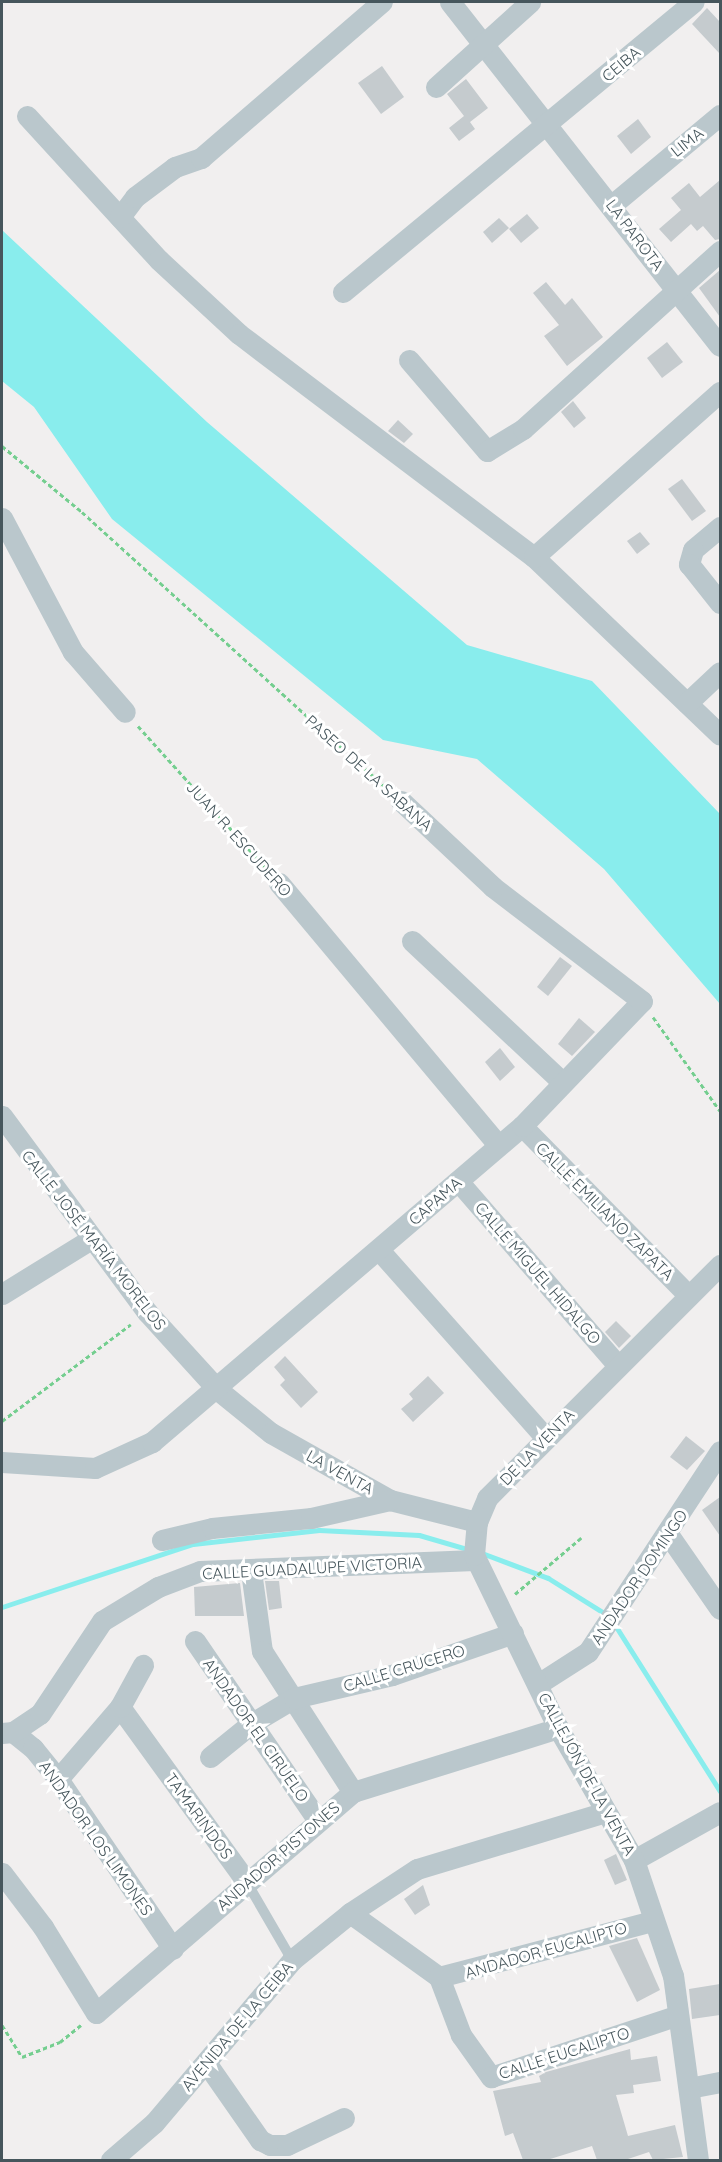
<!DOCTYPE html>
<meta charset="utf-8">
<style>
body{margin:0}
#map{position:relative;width:722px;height:2162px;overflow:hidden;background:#f1efef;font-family:Quicksand,sans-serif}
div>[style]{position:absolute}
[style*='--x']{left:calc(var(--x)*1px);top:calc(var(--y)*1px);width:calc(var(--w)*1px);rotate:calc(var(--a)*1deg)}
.water>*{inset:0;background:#89eded}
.stream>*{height:5px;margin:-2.5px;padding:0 2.5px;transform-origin:2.5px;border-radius:2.5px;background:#89eded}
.building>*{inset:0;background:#c5cbce}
.path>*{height:3px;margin-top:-1.5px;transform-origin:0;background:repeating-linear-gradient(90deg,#74ce8f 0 4.5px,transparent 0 7.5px)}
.lane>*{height:10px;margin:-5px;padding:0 5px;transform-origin:5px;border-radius:5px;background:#bac7cc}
.street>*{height:21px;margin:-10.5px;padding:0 10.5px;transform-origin:10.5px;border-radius:10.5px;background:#bac7cc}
span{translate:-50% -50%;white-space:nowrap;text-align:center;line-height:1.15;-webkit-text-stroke:6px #fff;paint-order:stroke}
.street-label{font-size:16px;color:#46565c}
.frame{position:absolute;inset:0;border:3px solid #46565c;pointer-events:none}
</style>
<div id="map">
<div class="water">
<i style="clip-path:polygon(2px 230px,207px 422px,467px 645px,592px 681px,720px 814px,720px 1004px,604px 869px,477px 759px,383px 740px,112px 519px,34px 407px,2px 381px)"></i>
</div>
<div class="stream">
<i style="--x:479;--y:1552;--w:74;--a:20.6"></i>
<i style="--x:548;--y:1578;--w:70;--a:32.1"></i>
<i style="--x:2;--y:1607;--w:201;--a:-18.3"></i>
<i style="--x:193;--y:1544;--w:127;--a:-6.3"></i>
<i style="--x:319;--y:1530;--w:100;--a:2.9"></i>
<i style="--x:419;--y:1535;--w:53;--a:16.4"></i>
<i style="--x:613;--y:1622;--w:200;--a:57.7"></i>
</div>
<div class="building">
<i style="clip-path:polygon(707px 8px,720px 22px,720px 54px,692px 24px)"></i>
<i style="clip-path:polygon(382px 66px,404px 97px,381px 114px,358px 83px)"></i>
<i style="clip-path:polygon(466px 79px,488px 108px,470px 122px,475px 129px,459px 141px,449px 128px,464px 116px,447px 94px)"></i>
<i style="clip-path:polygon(638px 119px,651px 137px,631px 154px,617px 136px)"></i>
<i style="clip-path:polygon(720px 180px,720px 239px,715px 240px,703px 226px,697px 231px,691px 224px,671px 242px,659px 229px,681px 210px,671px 198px,689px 183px,700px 197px)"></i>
<i style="clip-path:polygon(527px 214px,539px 228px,521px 243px,509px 229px)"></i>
<i style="clip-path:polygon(499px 218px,509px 228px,492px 243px,483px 232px)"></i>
<i style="clip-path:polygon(720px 270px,720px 317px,699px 288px)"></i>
<i style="clip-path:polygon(546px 282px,565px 305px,572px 298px,603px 337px,567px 366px,544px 336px,559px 325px,533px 293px)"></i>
<i style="clip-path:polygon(667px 342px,683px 362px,662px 378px,647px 358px)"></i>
<i style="clip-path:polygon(573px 401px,586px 418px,574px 428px,561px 412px)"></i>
<i style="clip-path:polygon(398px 420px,413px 434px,404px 443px,388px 431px)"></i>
<i style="clip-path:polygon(682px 479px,706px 511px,692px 521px,668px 489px)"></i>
<i style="clip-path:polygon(640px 532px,650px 544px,637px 554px,627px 541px)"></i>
<i style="clip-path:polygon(560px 957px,572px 966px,548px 996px,537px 987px)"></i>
<i style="clip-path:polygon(579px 1018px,595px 1032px,572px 1056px,558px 1044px)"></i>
<i style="clip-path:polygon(500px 1048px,515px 1067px,500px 1081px,485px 1062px)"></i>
<i style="clip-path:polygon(616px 1321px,631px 1336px,619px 1348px,605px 1332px)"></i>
<i style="clip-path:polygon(285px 1356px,318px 1392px,301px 1408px,280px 1385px,285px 1380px,274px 1367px)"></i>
<i style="clip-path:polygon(428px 1376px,444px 1393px,413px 1422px,401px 1409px,413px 1399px,409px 1394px)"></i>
<i style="clip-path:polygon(686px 1436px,705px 1451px,687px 1470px,670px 1457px)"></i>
<i style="clip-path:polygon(720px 1497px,720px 1536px,702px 1510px)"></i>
<i style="clip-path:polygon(265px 1581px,279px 1581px,282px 1608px,269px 1610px)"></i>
<i style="clip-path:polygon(240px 1583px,244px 1616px,195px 1616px,194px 1587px)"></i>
<i style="clip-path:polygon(616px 1854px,627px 1880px,615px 1885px,604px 1860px)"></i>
<i style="clip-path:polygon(423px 1885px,430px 1905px,415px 1915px,404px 1899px)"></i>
<i style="clip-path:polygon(637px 1938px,660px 1990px,637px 2002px,609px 1946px)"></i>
<i style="clip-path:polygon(720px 1984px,720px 2015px,692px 2019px,689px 1989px)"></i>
<i style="clip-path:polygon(630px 2049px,631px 2060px,657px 2056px,661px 2081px,633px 2085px,634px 2093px,616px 2095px,628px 2136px,675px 2125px,683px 2157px,653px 2160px,649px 2152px,625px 2160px,597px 2160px,592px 2146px,547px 2160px,523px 2160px,513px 2133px,505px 2136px,493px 2091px,541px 2082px,539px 2076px,546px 2072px)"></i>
</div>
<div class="path">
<i style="--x:2;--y:446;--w:104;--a:39.5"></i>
<i style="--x:82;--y:512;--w:413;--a:42.2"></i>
<i style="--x:138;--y:726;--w:191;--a:48"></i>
<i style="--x:653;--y:1017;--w:115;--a:54.5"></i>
<i style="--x:2;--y:1421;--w:161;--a:-36.9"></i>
<i style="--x:515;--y:1594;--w:87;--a:-40.3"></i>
<i style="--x:2;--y:2025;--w:38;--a:58"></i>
<i style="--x:22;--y:2057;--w:41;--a:-21.5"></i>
<i style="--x:60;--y:2042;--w:27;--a:-39"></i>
</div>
<div class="lane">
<i style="--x:246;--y:1881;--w:91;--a:59.8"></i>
</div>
<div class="street">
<i style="--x:450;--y:2;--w:437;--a:51.9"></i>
<i style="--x:436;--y:87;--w:127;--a:-42.1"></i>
<i style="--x:27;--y:116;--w:195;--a:47.5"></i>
<i style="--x:159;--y:260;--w:109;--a:42.8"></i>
<i style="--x:239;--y:334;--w:370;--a:37.1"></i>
<i style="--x:534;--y:557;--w:257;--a:43.7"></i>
<i style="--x:613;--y:204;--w:139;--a:-39.8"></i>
<i style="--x:120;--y:217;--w:25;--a:-53"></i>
<i style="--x:135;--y:197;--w:50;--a:-36.9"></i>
<i style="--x:175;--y:167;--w:28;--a:-19"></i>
<i style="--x:201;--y:158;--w:239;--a:-40.8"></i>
<i style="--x:343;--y:292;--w:455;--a:-39.6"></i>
<i style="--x:409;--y:360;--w:120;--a:49.4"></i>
<i style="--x:487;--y:451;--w:42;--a:-31.4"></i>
<i style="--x:523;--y:429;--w:266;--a:-42.1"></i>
<i style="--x:2;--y:518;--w:152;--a:62.1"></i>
<i style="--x:73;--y:652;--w:79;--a:49.1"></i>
<i style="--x:720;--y:527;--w:35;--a:140"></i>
<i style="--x:693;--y:550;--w:15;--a:106"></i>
<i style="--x:689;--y:564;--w:50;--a:51.5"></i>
<i style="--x:534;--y:557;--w:249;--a:-41.6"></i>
<i style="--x:687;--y:703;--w:45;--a:-43.2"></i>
<i style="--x:279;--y:883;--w:341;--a:50.1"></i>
<i style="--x:412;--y:941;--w:204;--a:43.2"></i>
<i style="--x:2;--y:1116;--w:244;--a:53.5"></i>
<i style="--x:147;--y:1312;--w:105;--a:47.7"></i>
<i style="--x:218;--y:1390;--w:68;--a:39.1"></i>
<i style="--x:271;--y:1433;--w:137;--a:29.4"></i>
<i style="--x:390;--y:1500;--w:90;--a:14.2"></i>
<i style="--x:522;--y:1126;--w:238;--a:45.5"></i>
<i style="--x:458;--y:1181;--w:245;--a:49.1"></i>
<i style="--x:379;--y:1250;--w:250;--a:48.4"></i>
<i style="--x:2;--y:1294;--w:105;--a:-31.7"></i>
<i style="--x:2;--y:1462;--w:93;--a:3.7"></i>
<i style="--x:95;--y:1468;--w:63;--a:-24.5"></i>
<i style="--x:152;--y:1442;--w:487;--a:-40.5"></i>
<i style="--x:522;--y:1126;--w:173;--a:-46.2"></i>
<i style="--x:642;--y:1001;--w:188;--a:-142.6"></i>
<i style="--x:493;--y:887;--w:126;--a:-136.9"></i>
<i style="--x:668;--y:1534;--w:91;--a:55.3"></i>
<i style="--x:162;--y:1540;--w:51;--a:-13.5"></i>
<i style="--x:212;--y:1528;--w:100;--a:-5.8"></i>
<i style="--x:311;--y:1518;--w:81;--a:-12.8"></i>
<i style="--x:251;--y:1571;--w:81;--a:82.2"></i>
<i style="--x:262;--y:1651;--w:168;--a:57.2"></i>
<i style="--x:195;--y:1641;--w:216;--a:55.6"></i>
<i style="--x:538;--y:1684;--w:59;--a:-32.6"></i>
<i style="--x:588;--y:1652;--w:240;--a:-56.7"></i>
<i style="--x:120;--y:1707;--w:215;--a:54.1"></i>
<i style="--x:13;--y:1732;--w:26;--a:39"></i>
<i style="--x:33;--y:1748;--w:40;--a:51"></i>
<i style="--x:58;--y:1779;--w:205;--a:55.9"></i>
<i style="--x:2;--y:1733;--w:11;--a:-5"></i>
<i style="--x:13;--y:1732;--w:32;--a:-34"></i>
<i style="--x:40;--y:1714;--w:112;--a:-56.3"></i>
<i style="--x:102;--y:1621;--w:66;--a:-31.3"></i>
<i style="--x:158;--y:1587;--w:45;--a:-20.9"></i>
<i style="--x:200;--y:1571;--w:275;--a:-2.3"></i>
<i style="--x:210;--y:1757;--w:54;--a:-39"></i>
<i style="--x:252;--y:1723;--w:49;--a:-30.8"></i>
<i style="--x:294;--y:1698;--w:101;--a:-13.2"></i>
<i style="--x:392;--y:1675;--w:128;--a:-19.1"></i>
<i style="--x:58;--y:1779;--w:95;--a:-49.3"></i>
<i style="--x:120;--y:1707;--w:48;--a:-61.3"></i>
<i style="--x:634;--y:1860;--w:98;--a:-29.2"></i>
<i style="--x:2;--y:1873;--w:68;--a:52.8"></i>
<i style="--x:43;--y:1927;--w:101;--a:58.4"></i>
<i style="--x:96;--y:2013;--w:339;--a:-40.7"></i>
<i style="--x:353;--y:1792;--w:215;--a:-17.3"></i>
<i style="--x:350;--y:1913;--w:110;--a:35.7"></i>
<i style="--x:439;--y:1977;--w:62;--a:69.2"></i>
<i style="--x:461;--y:2035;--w:52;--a:54.5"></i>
<i style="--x:491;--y:2077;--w:197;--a:-18.3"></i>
<i style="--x:439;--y:1977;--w:221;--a:-14.7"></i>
<i style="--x:207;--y:2064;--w:93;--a:55.1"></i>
<i style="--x:260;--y:2140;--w:11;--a:27"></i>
<i style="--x:270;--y:2145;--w:17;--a:0"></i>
<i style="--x:287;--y:2145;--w:63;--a:-25.3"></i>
<i style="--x:689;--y:2088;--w:32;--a:-11"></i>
<i style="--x:111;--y:2160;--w:57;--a:-40.7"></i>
<i style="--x:154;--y:2123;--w:214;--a:-49.7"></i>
<i style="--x:292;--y:1960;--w:75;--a:-39"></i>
<i style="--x:350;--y:1913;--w:80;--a:-33.3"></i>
<i style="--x:417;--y:1869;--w:197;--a:-16.8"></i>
<i style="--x:698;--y:2160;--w:186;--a:-97.7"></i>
<i style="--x:673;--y:1976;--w:122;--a:-108.6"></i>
<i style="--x:634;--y:1860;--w:152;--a:-119.9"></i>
<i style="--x:558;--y:1728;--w:192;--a:-115.9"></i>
<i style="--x:474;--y:1555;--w:33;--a:-85"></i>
<i style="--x:477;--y:1522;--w:26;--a:-67"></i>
<i style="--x:487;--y:1498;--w:330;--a:-45"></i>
</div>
<div class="street-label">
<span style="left:621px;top:64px;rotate:-40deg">CEIBA</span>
<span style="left:687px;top:142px;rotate:-39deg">LIMA</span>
<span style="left:635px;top:235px;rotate:53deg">LA PAROTA</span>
<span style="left:369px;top:773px;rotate:42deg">PASEO DE LA SABANA</span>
<span style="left:239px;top:839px;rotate:48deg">JUAN R. ESCUDERO</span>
<span style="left:435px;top:1201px;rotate:-41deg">CAPAMA</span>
<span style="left:605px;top:1211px;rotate:45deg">CALLE EMILIANO ZAPATA</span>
<span style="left:94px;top:1240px;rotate:52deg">CALLE JOSÉ MARÍA MORELOS</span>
<span style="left:538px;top:1273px;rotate:49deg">CALLE MIGUEL HIDALGO</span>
<span style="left:537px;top:1447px;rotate:-46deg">DE LA VENTA</span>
<span style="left:340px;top:1472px;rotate:29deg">LA VENTA</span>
<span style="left:312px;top:1568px;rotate:-3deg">CALLE GUADALUPE VICTORIA</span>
<span style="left:639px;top:1577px;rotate:-56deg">ANDADOR DOMINGO</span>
<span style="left:404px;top:1668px;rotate:-17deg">CALLE CRUCERO</span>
<span style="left:256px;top:1730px;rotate:55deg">ANDADOR EL CIRUELO</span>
<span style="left:587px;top:1774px;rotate:61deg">CALLEJÓN DE LA VENTA</span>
<span style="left:199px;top:1816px;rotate:54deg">TAMARINDOS</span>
<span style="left:96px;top:1838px;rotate:55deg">ANDADOR LOS LIMONES</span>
<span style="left:278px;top:1856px;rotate:-41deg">ANDADOR PISTONES</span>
<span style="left:546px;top:1950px;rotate:-16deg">ANDADOR EUCALIPTO</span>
<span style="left:237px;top:2026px;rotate:-50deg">AVENIDA DE LA CEIBA</span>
<span style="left:564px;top:2053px;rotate:-18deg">CALLE EUCALIPTO</span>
</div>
<div class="frame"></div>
</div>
